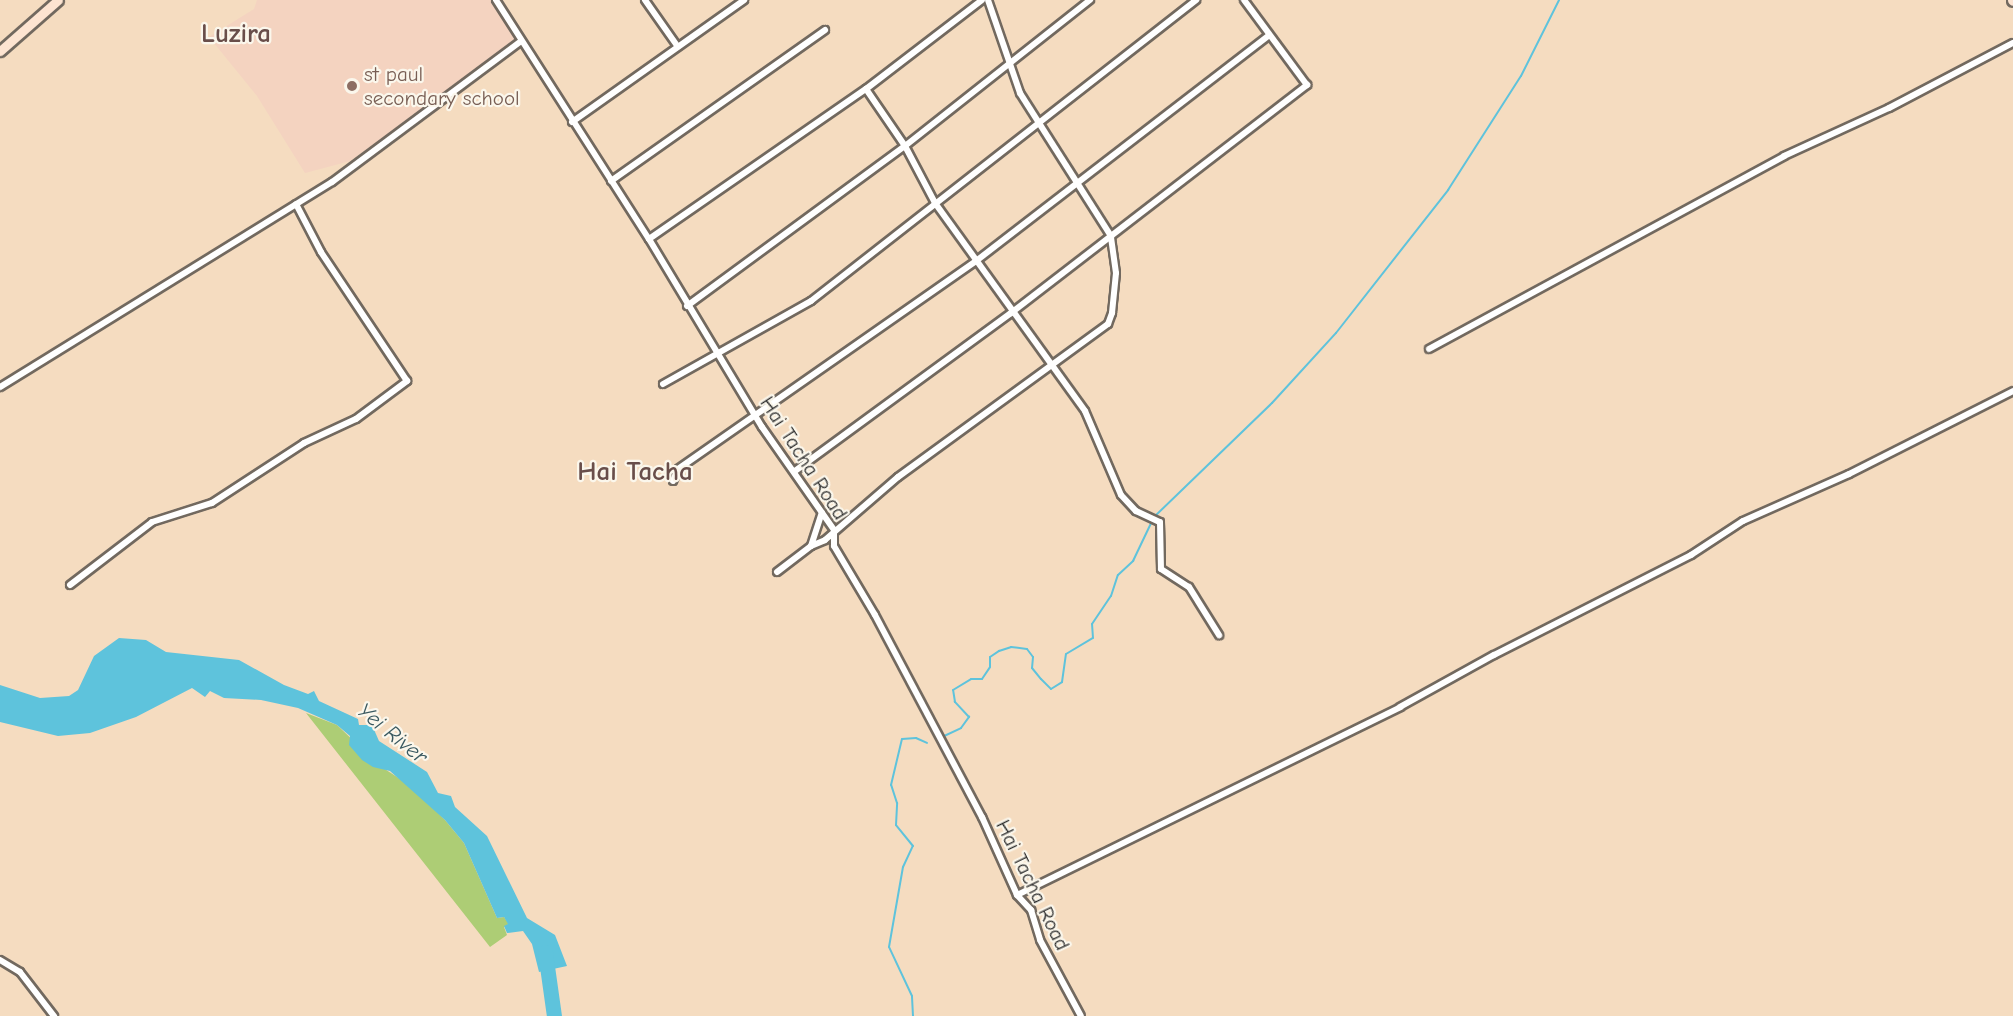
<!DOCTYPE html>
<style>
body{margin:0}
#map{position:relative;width:2013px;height:1016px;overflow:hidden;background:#f5dcc0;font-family:"Comic Neue",sans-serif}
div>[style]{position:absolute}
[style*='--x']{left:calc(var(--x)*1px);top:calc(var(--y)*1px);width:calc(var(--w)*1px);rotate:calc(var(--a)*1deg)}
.built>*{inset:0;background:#f4d3c0}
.green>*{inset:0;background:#adcd75}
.water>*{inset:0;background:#5ec3dc}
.stream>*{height:2px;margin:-1px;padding:0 1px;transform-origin:1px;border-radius:1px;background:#5ec3dc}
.river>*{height:15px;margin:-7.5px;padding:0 7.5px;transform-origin:7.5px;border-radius:7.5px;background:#5ec3dc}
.roads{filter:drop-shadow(2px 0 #72695f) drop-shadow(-2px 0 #72695f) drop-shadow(0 2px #72695f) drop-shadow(0 -2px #72695f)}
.street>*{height:6px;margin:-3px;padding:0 3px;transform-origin:3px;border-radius:3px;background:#fff}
.secondary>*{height:9px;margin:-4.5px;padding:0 4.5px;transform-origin:4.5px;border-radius:4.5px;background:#fde4d1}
.dots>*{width:16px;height:16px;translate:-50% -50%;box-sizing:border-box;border:3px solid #fbf7ec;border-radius:50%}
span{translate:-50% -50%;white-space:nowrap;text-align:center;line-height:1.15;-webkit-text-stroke:4.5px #fbf7ec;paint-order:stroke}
.education-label{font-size:21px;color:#785e54}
.left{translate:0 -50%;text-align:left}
.street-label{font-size:21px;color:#2b2b2b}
.water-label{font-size:22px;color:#3a5960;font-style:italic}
.district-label{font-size:27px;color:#694e4a;font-weight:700}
</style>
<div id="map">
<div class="built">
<i style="clip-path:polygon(257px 0,491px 0,517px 43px,350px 161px,305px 173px,257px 96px,209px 37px,254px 9px)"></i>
</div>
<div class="green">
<i style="clip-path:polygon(306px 713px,337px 725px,380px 766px,411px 786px,445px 820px,464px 843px,497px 918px,504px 917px,509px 924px,504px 927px,507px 935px,490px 947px)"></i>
</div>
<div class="water">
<i style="clip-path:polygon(119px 638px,146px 640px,166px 652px,239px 660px,284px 685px,308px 694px,314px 691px,319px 701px,358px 719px,359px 725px,372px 725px,379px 741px,427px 772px,438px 793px,451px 796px,455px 807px,487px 836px,527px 918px,555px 935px,567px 966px,539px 972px,532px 944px,523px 931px,507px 933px,504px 926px,508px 924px,504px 917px,497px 918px,464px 843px,445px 820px,390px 771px,373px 767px,362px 760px,349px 745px,350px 736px,337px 725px,298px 708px,261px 700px,224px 698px,210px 691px,205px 697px,192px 688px,136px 717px,90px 733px,58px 736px,0 722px,0 685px,40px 698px,69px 696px,78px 690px,94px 656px)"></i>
</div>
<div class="stream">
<i style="--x:942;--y:737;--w:21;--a:-25"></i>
<i style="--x:961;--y:728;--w:14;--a:-54"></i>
<i style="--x:969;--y:717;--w:21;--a:-133"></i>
<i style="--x:955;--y:702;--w:12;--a:-99"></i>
<i style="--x:953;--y:690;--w:21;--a:-31"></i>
<i style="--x:971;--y:679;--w:11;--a:0"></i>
<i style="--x:982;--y:679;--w:14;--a:-56"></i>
<i style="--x:990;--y:667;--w:10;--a:-90"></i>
<i style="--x:990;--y:657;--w:11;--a:-34"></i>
<i style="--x:999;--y:651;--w:13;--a:-18"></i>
<i style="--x:1011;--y:647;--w:16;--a:7"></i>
<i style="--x:1027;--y:649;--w:10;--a:53"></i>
<i style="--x:1033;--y:657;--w:11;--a:95"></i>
<i style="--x:1032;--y:668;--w:14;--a:51"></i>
<i style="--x:1041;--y:679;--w:14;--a:45"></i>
<i style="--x:1051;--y:689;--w:13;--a:-32"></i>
<i style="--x:1062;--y:682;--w:28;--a:-82"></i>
<i style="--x:1066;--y:654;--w:31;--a:-31"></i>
<i style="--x:1093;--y:638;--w:14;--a:-94"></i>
<i style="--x:1092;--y:624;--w:34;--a:-56"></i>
<i style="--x:1111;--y:596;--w:22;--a:-72"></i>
<i style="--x:1118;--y:575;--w:21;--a:-43"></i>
<i style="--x:1133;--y:561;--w:49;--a:-64.5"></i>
<i style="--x:1154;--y:517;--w:164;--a:-44"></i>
<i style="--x:1272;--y:403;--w:95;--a:-47.6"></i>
<i style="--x:1336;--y:333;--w:182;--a:-51.9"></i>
<i style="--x:1448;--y:190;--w:135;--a:-57.4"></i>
<i style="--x:1521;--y:76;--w:85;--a:-63.4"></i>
<i style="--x:913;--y:1016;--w:20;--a:-93"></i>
<i style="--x:912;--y:996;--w:54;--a:-115.1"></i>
<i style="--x:889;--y:947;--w:81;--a:-80.1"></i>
<i style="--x:903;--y:867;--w:23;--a:-65"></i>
<i style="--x:913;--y:846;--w:27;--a:-129"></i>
<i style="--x:896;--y:825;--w:22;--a:-87"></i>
<i style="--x:897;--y:803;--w:19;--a:-108"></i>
<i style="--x:891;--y:785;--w:47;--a:-76.6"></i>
<i style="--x:902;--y:739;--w:14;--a:-4"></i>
<i style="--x:916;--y:738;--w:12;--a:24"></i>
</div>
<div class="river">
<i style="--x:545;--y:952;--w:65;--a:82"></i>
</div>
<div class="roads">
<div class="street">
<i style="--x:496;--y:0;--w:284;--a:57.4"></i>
<i style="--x:649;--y:239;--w:219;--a:59"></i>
<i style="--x:762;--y:427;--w:126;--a:55"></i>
<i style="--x:834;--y:530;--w:16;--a:90"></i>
<i style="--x:834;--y:546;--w:80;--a:59.3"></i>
<i style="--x:875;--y:615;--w:229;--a:62.1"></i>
<i style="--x:982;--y:817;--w:85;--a:65.8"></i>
<i style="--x:1017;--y:895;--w:21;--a:47"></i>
<i style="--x:1031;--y:910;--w:31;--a:73"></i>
<i style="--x:1040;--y:940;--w:86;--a:61.7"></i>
<i style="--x:645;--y:0;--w:57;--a:54.9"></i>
<i style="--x:866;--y:89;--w:69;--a:55.6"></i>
<i style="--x:905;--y:146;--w:64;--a:62.2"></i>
<i style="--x:935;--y:203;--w:256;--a:54.2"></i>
<i style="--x:1085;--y:411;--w:91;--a:66.8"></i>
<i style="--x:1121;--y:495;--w:22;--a:47"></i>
<i style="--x:1136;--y:511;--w:26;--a:25"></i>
<i style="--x:1160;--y:522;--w:47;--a:88.8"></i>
<i style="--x:1161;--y:569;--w:33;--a:33"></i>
<i style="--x:1189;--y:587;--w:57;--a:58"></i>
<i style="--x:572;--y:122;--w:211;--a:-35.3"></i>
<i style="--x:611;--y:181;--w:262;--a:-35.2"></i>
<i style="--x:649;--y:239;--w:264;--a:-34.7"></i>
<i style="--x:866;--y:89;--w:146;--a:-37.5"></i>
<i style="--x:687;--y:306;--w:270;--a:-36.3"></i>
<i style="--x:905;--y:146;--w:236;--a:-38.3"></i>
<i style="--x:1429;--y:349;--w:404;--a:-28.5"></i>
<i style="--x:1784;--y:156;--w:115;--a:-24.6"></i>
<i style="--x:1889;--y:108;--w:140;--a:-27.7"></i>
<i style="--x:663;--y:384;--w:170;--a:-29.3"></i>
<i style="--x:811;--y:301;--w:489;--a:-38"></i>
<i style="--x:0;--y:387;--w:390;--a:-31.7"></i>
<i style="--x:332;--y:182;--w:234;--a:-36.7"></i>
<i style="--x:795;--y:471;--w:268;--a:-36.2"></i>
<i style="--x:1011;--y:313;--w:374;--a:-37.6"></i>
<i style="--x:1307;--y:85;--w:106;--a:-126.5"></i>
<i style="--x:673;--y:481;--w:13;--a:-67"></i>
<i style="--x:678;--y:469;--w:363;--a:-34.9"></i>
<i style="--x:976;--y:261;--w:370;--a:-37.6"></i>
<i style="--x:811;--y:546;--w:15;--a:-23"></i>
<i style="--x:825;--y:540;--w:96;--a:-40.8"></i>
<i style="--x:898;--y:477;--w:260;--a:-36.1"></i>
<i style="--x:1108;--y:324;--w:12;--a:-70"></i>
<i style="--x:1112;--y:313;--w:40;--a:-84.3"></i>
<i style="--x:1116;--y:273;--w:37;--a:-98"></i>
<i style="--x:1111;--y:236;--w:169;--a:-122.5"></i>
<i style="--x:1020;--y:93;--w:98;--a:-109"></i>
<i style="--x:777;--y:572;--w:43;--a:-37.4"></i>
<i style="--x:811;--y:546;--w:35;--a:-72"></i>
<i style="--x:70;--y:585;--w:103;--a:-37.5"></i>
<i style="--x:152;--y:522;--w:63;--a:-17.6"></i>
<i style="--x:212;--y:503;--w:110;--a:-33.1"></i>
<i style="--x:304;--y:443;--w:57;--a:-24.8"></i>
<i style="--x:356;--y:419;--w:64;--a:-36.7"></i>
<i style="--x:407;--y:381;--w:155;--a:-123.7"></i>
<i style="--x:321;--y:252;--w:54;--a:-117.5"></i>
<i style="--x:1017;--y:895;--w:427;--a:-26.1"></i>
<i style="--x:1400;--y:707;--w:107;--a:-29"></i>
<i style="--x:1494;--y:655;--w:221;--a:-26.9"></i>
<i style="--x:1691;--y:555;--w:62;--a:-33.2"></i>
<i style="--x:1743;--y:521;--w:116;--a:-23.9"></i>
<i style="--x:1849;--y:474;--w:184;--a:-26.8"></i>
<i style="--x:0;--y:960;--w:23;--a:31"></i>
<i style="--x:20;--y:972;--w:56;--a:52.3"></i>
</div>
<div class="secondary">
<i style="--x:2012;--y:0;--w:1;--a:45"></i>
<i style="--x:0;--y:51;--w:77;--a:-41.3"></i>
</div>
</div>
<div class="dots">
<i style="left:352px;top:86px;background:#8d6e63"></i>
</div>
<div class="education-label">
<span class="left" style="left:364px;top:86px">st paul<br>secondary school</span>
</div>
<div class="street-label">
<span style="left:804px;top:458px;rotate:57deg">Hai Tacha Road</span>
<span style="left:1033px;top:885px;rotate:64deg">Hai Tacha Road</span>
</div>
<div class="water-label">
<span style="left:392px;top:734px;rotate:39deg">Yei River</span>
</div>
<div class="district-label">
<span style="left:236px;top:34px">Luzira</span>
<span style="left:635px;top:472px">Hai Tacha</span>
</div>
</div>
